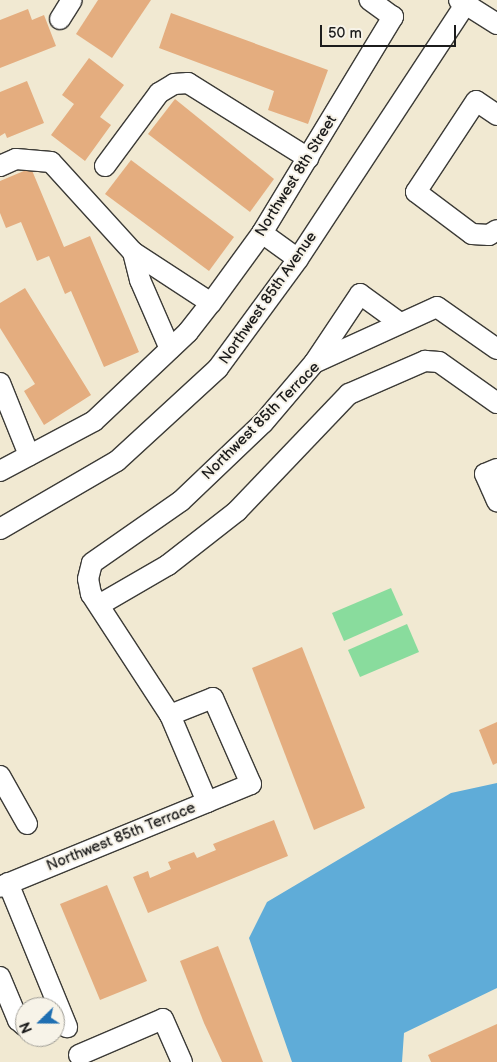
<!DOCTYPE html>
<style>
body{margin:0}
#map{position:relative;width:497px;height:1062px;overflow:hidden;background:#f1e9d2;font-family:"Balsamiq Sans",sans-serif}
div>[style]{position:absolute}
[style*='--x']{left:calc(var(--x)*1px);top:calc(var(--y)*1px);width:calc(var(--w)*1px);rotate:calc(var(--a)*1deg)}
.green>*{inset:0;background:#89dc9d}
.water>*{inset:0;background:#5facd8}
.building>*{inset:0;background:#e4ad7f}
.roads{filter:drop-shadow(1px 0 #3c3b37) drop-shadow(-1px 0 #3c3b37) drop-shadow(0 1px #3c3b37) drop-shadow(0 -1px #3c3b37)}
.minor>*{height:20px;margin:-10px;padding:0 10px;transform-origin:10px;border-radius:10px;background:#fff}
span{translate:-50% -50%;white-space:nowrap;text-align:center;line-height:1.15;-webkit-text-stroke:4px #f7f3e8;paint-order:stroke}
.street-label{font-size:15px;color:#1c1c1c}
.north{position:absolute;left:15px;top:997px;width:50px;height:50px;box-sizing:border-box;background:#f7f3e8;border:1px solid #9f9d96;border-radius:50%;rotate:248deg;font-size:14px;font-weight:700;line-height:20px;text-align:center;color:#1c1c1c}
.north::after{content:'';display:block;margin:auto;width:18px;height:22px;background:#1f6fb2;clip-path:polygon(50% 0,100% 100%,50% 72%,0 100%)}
.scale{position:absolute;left:320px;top:25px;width:136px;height:22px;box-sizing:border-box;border:2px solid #1c1c1c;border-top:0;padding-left:6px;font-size:15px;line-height:18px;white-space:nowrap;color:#1c1c1c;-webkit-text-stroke:4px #f7f3e8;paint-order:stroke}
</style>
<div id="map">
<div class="green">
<i style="clip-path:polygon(391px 588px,403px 615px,344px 641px,332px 613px)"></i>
<i style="clip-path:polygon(407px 624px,419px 652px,360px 677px,348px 650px)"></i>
</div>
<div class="water">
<i style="clip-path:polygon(497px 783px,497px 988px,404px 1033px,402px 1062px,292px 1062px,249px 938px,267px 902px,451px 793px)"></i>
</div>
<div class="building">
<i style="clip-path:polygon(98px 0,151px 0,112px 58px,76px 34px)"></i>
<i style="clip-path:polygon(28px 9px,32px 20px,44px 15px,56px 46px,0 68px,0 20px)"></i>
<i style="clip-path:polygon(171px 13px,328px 70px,308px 124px,268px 110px,274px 91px,159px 48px)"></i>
<i style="clip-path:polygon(89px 58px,124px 85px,100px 117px,111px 125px,85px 161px,51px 135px,74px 104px,62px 95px)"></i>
<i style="clip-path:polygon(27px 81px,44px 123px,7px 138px,5px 133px,0 136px,0 92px)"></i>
<i style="clip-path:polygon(175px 99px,274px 179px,250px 212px,148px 134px)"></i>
<i style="clip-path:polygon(131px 160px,234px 237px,209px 271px,105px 194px)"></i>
<i style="clip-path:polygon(31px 168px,64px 247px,90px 236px,139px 352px,104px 367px,71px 291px,65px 294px,49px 256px,37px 261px,21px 222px,6px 228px,0 213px,0 181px)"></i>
<i style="clip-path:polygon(25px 288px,91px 395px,44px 425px,24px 391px,35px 384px,0 328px,0 303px)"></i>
<i style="clip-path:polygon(302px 647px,365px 808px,314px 830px,252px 668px)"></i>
<i style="clip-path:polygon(497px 722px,497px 763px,493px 765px,479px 730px)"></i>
<i style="clip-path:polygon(274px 820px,288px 856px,148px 913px,133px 877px,148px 871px,150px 878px,171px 869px,168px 862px,194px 852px,197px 858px,216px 850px,213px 844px)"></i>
<i style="clip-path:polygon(107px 885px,147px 981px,100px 1000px,60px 904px)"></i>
<i style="clip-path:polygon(218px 946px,263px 1062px,222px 1062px,204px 1023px,180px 961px)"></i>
<i style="clip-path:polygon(497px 1024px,497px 1062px,431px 1062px,428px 1055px)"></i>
</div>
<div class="roads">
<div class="minor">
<i style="--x:459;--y:0;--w:45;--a:32.3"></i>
<i style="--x:60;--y:19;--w:22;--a:-58"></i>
<i style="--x:497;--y:115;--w:25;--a:-146"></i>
<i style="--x:476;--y:101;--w:109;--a:123.4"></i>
<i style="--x:416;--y:192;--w:70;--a:36.9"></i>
<i style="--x:472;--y:234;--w:17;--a:3"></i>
<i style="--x:489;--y:235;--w:9;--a:-32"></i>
<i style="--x:0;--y:166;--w:17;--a:-24"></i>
<i style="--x:16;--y:159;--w:35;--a:5"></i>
<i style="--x:51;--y:162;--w:122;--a:47.7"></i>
<i style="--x:133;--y:252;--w:93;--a:33.2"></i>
<i style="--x:105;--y:166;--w:91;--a:-53.5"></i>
<i style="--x:159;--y:93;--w:17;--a:-31"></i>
<i style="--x:174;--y:84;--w:14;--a:-4"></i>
<i style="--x:188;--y:83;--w:142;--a:32"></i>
<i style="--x:262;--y:233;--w:44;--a:35.8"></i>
<i style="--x:133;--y:252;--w:29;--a:76"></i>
<i style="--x:140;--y:280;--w:75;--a:66.5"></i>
<i style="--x:314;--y:363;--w:83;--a:-56.3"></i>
<i style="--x:360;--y:294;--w:49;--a:35.9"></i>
<i style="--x:0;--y:383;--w:78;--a:68.1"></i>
<i style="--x:497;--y:469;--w:13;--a:157"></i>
<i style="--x:485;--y:474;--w:30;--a:66"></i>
<i style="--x:0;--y:471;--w:106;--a:-28"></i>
<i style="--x:94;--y:421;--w:129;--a:-43.4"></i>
<i style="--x:188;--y:332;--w:37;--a:-52"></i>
<i style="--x:211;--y:303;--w:87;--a:-53.9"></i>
<i style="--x:262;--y:233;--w:253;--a:-58.8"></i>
<i style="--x:393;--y:17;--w:29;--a:-144"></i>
<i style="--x:0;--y:529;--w:135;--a:-30.2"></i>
<i style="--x:117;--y:461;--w:137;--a:-42.6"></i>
<i style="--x:218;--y:368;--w:135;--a:-53.7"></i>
<i style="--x:298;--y:259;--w:310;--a:-56.7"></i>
<i style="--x:99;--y:605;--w:80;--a:-30.1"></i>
<i style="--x:168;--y:565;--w:88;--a:-38"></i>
<i style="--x:237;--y:511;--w:162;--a:-46.3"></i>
<i style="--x:349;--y:394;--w:83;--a:-23.5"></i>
<i style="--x:425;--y:361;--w:14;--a:4"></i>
<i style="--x:439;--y:362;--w:71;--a:35.3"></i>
<i style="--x:170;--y:715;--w:46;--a:-21.6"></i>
<i style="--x:213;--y:698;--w:94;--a:66.2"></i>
<i style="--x:251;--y:784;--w:48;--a:157.8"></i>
<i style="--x:0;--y:776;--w:55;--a:60.6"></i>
<i style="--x:8;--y:883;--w:156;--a:67.7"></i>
<i style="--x:0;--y:887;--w:224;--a:-22.3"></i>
<i style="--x:207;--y:802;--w:95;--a:-113"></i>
<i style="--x:170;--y:715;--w:145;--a:-123.1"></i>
<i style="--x:91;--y:594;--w:15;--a:-101"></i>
<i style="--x:88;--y:579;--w:16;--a:-76"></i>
<i style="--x:92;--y:563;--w:108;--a:-34.9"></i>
<i style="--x:181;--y:501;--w:113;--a:-43.6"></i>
<i style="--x:263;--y:423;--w:79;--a:-49.6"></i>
<i style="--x:314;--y:363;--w:135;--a:-24.5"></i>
<i style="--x:437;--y:307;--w:73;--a:35"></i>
<i style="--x:0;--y:977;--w:47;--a:67.3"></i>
<i style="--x:18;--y:1020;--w:9;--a:41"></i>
<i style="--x:79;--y:1055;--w:91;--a:-23.2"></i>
<i style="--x:163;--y:1019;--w:47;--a:66.2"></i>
</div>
</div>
<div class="street-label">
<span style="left:296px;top:176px;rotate:-58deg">Northwest 8th Street</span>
<span style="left:268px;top:298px;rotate:-55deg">Northwest 85th Avenue</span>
<span style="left:261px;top:421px;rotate:-45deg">Northwest 85th Terrace</span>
<span style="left:121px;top:837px;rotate:-22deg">Northwest 85th Terrace</span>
</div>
<div class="north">N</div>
<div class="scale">50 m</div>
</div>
